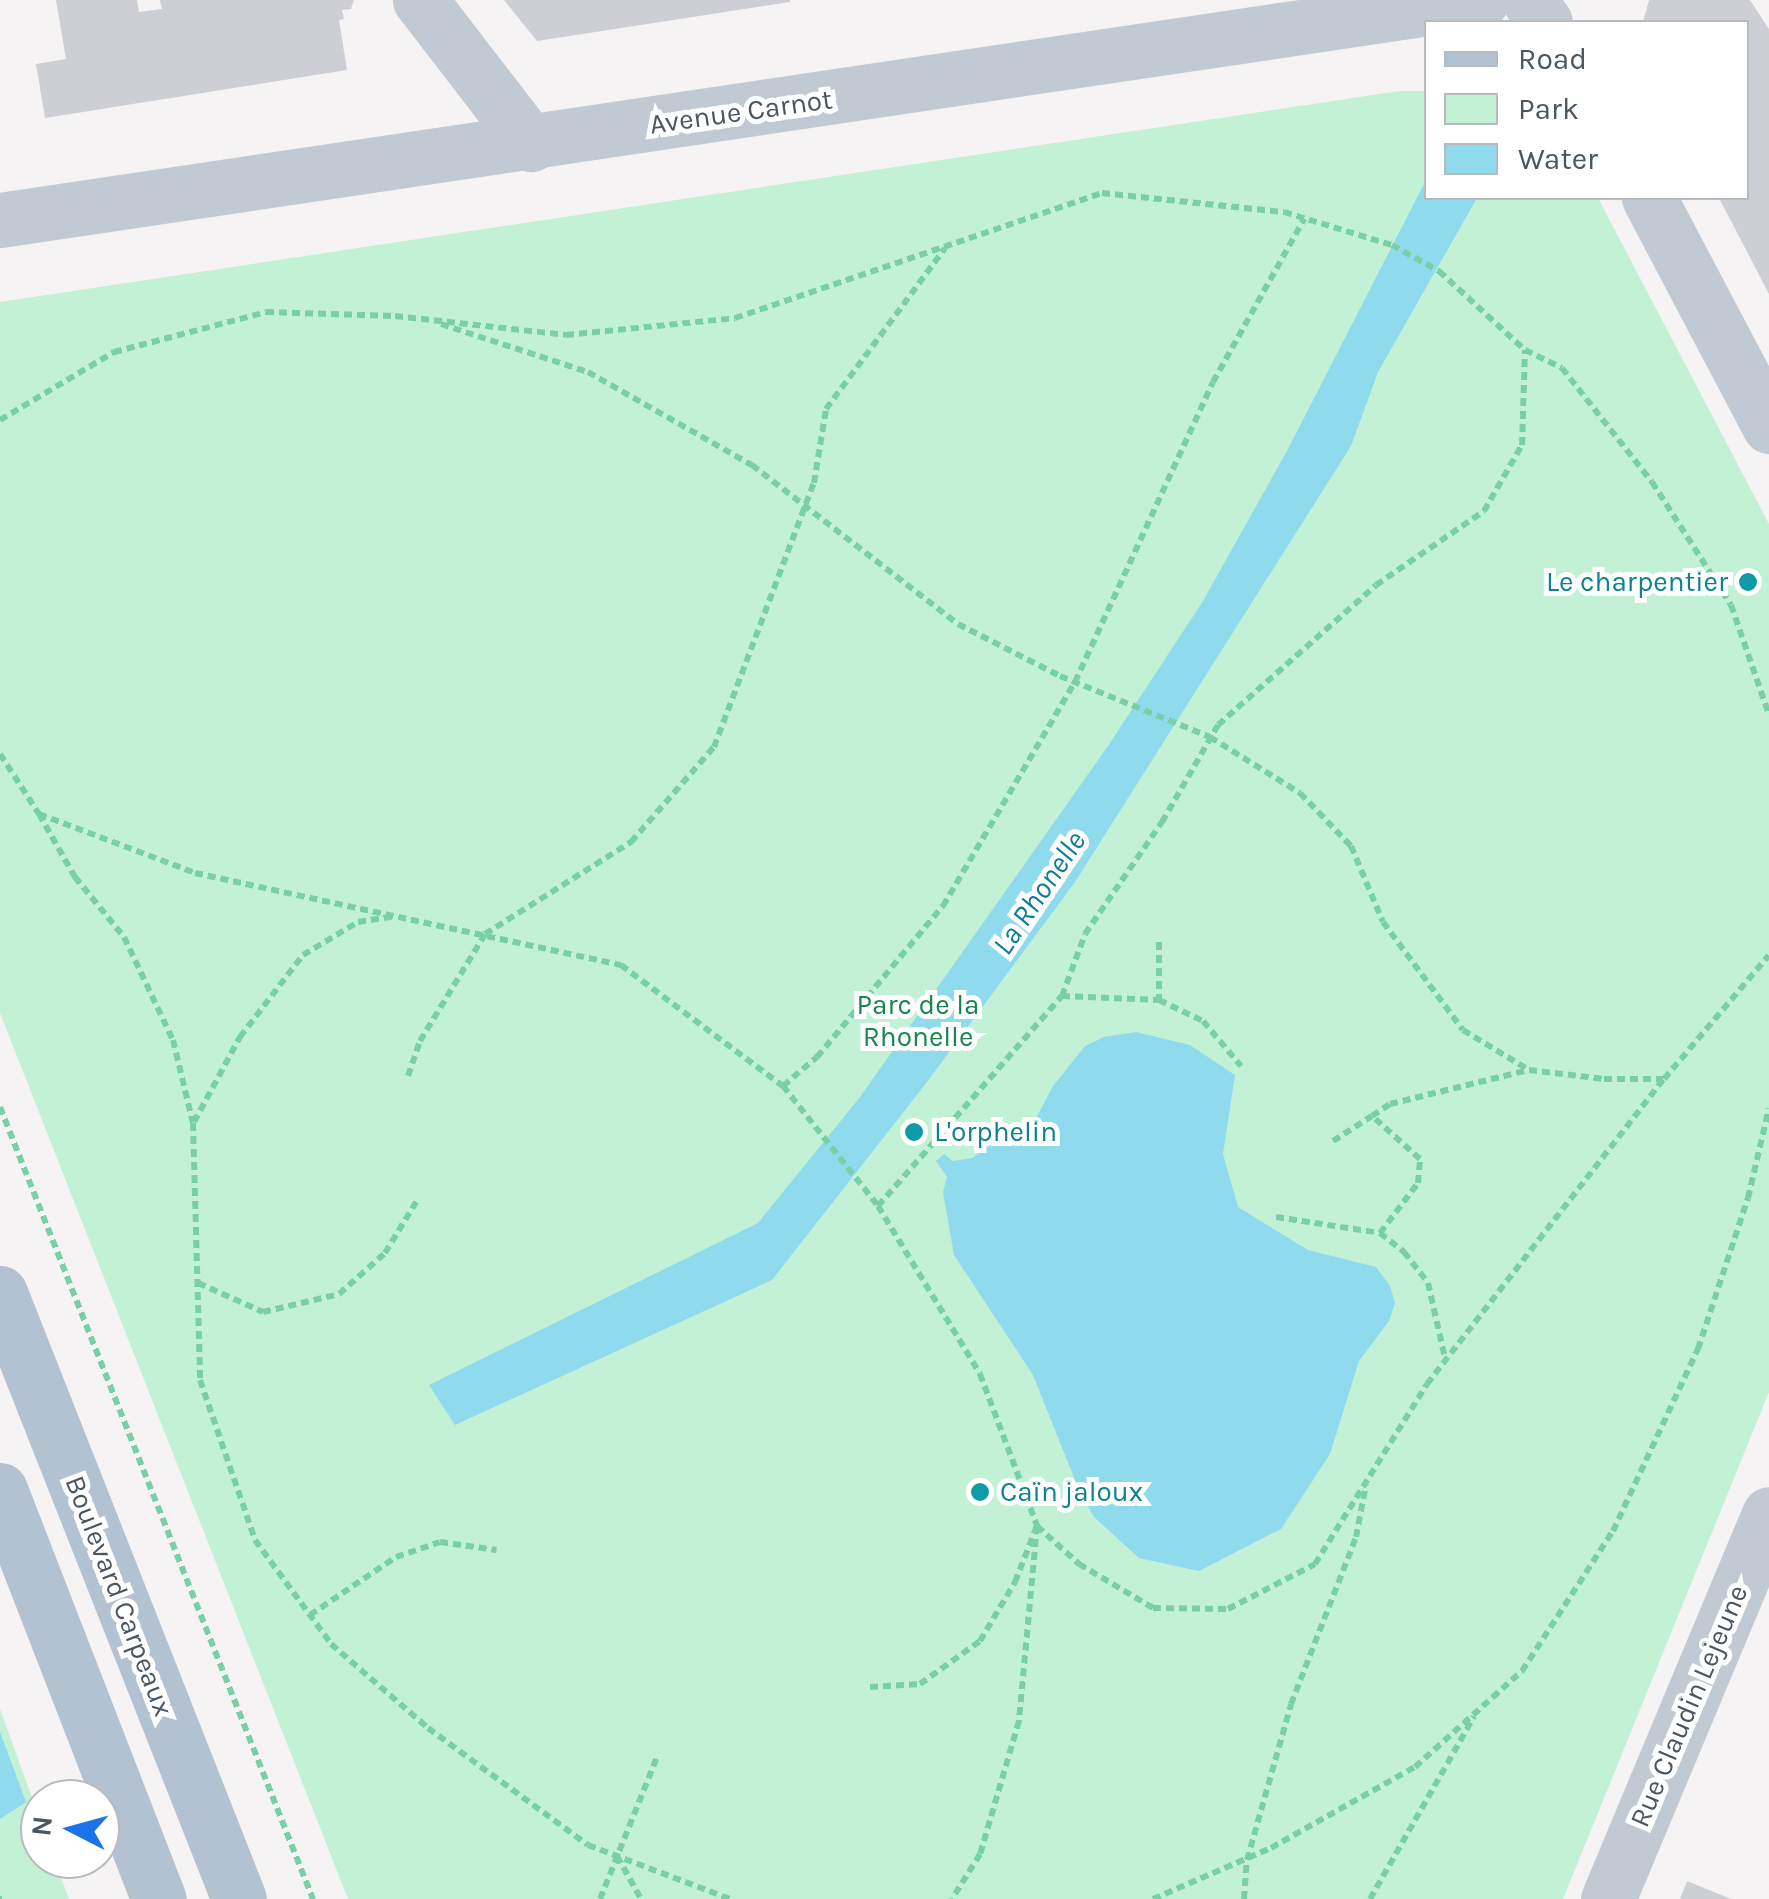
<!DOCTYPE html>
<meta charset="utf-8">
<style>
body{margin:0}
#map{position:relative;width:1769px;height:1899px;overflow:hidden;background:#f5f3f3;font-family:Karla,sans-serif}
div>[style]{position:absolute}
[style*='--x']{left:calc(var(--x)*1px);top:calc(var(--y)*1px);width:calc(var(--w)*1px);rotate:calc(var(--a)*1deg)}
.green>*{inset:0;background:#c3f1d5}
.water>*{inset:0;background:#90daee}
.building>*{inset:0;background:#cdcfd5}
.path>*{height:6px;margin-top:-3px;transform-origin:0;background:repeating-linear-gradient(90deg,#7ad0a6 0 8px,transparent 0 13px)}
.minor>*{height:55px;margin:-27.5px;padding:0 27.5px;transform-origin:27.5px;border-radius:27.5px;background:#c1cad2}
.major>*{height:55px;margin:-27.5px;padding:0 27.5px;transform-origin:27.5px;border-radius:27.5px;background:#b3c2d1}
.dots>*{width:28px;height:28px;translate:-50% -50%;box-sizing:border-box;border:5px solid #fff;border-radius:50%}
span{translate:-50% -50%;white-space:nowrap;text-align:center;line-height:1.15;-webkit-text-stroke:10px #fff;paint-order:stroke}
.street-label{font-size:28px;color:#4a5661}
.culture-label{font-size:28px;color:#0d838f}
.right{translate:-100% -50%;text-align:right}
.left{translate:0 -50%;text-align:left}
.park-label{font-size:28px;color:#17864f}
.water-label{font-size:30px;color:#0c7c9b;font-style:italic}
.legend{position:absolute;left:1424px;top:20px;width:325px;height:180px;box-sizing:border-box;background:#fff;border:2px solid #b7bbc0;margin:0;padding:12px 18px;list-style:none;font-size:30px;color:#4a5661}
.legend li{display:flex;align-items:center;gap:20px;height:50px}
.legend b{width:50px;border:2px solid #b7bbc0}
.north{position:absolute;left:20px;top:1779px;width:100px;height:100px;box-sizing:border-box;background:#fff;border:2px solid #b7bbc0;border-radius:50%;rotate:276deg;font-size:28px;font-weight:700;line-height:40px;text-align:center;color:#4a5661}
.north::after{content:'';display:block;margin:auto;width:35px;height:45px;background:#1a73e8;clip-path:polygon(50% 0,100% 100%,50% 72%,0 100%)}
</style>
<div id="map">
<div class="green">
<i style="clip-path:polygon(1399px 91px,1426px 91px,1426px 198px,1598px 198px,1769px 524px,1769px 1392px,1563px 1899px,348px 1899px,0 1013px,0 302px)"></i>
<i style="clip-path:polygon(0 1709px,40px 1820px,40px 1859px,54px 1859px,69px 1899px,0 1899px)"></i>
</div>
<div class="water">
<i style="clip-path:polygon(1426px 180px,1426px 198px,1477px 198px,1378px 372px,1351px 446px,1075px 882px,927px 1082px,772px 1280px,455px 1425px,429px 1385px,758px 1223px,860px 1097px,1108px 746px,1203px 601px,1288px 449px)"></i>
<i style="clip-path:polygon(1136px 1032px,1190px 1045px,1235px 1075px,1223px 1154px,1238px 1207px,1308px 1250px,1376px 1267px,1390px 1286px,1395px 1303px,1389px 1321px,1359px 1361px,1330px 1454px,1281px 1529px,1199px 1571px,1139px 1558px,1094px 1517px,1081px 1495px,1033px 1375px,954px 1255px,943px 1192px,947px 1177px,936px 1161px,944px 1154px,953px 1161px,972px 1158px,990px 1145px,1023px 1143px,1053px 1086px,1085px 1046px,1104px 1037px)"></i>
<i style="clip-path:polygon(0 1732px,26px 1802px,0 1819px)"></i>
</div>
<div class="building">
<i style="clip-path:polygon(56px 0,137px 0,139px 12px,162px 9px,160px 0,354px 0,351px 9px,342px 10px,344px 19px,339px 20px,347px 70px,45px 118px,36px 64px,66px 59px)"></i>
<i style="clip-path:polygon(504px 0,790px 0,790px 2px,537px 41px)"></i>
<i style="clip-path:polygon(1649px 0,1750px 0,1769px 29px,1769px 294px,1719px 198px,1746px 198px,1746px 22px,1643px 22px)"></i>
<i style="clip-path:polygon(1687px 1881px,1731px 1899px,1680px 1899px)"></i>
</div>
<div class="path">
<i style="--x:441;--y:324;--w:155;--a:18.1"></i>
<i style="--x:588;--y:372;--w:189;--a:29.6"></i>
<i style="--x:752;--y:465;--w:260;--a:37.7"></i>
<i style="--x:958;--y:624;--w:114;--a:27"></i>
<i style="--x:1060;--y:676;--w:162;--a:22.1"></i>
<i style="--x:1210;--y:737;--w:106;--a:31.9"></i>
<i style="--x:1300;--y:793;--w:74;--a:46.1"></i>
<i style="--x:1351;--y:846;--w:82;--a:67.2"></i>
<i style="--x:1383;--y:922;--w:134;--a:53.5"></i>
<i style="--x:1463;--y:1030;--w:77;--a:31.2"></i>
<i style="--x:1529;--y:1070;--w:76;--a:6.8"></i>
<i style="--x:1604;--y:1079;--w:59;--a:0"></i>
<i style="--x:0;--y:420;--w:133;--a:-30.8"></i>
<i style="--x:114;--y:352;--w:157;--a:-14.7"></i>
<i style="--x:266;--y:312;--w:129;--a:1.8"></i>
<i style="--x:395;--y:316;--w:172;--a:6.3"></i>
<i style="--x:566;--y:335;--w:170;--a:-5.7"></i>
<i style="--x:735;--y:318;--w:388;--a:-18.8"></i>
<i style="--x:1102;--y:193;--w:183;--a:6"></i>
<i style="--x:1284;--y:212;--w:113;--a:17"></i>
<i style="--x:1392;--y:245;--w:54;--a:29"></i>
<i style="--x:1439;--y:271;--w:117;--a:42.6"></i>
<i style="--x:0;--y:754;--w:72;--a:57"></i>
<i style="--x:39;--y:814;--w:167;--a:20.7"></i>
<i style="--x:195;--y:873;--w:436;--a:12.2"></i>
<i style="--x:621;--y:965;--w:202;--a:36.8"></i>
<i style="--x:783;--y:1086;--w:153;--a:51.6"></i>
<i style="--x:878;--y:1206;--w:197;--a:58.7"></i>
<i style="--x:980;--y:1374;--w:162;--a:69.4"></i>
<i style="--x:1037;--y:1526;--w:57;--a:42.1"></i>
<i style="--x:1079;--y:1564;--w:86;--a:30.7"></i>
<i style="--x:1153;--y:1608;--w:75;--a:0.8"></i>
<i style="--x:1228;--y:1609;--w:98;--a:-27.3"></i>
<i style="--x:1315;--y:1564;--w:212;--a:-58.1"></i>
<i style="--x:1427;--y:1384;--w:386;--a:-52.2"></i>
<i style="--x:1664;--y:1079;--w:162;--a:-49.7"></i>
<i style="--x:39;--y:814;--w:73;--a:60.3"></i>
<i style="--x:75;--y:877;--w:77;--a:50.8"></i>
<i style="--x:124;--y:937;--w:114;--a:64.6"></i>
<i style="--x:173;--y:1040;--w:85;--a:76.5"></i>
<i style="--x:193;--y:1123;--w:257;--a:88.4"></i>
<i style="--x:200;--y:1380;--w:169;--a:71"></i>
<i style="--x:255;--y:1540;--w:129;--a:53.8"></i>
<i style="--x:331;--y:1644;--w:128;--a:40.9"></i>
<i style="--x:428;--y:1728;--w:198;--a:36.2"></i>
<i style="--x:588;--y:1845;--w:152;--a:20.8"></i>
<i style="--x:1159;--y:942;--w:58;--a:90"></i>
<i style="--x:1062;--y:996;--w:97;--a:2.4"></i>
<i style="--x:1159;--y:1000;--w:49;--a:25.5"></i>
<i style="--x:1203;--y:1021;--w:59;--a:49.8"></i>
<i style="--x:408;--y:1076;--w:37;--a:-71"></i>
<i style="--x:420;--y:1041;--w:125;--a:-58.7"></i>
<i style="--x:485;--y:934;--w:173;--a:-32.2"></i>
<i style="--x:631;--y:842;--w:126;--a:-48.9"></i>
<i style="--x:714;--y:747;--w:282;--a:-69.3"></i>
<i style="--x:814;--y:483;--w:75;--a:-80.8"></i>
<i style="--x:826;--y:409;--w:200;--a:-53.5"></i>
<i style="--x:783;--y:1086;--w:45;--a:-40.5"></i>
<i style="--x:817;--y:1057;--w:197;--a:-50.2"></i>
<i style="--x:943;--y:906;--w:260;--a:-59.5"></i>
<i style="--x:1075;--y:682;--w:330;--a:-65.3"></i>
<i style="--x:1213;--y:382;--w:187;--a:-60.8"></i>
<i style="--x:0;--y:1107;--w:852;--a:68.44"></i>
<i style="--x:194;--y:1122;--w:97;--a:-61.6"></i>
<i style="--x:240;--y:1037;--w:103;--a:-52.5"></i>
<i style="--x:303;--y:955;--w:64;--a:-31"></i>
<i style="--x:358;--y:922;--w:38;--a:-9"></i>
<i style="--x:1333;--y:1141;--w:46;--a:-32.7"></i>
<i style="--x:878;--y:1206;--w:279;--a:-48.8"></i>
<i style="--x:1062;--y:996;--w:66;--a:-69.6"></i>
<i style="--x:1085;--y:934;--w:136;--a:-55.5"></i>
<i style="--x:1162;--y:822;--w:112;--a:-60"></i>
<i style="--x:1218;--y:725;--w:211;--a:-41.5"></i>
<i style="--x:1376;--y:585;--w:131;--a:-34.4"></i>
<i style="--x:1484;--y:511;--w:76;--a:-60.1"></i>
<i style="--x:1522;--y:445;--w:95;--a:-88.2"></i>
<i style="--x:1525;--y:350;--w:41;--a:25.9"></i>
<i style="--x:1562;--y:368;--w:145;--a:51.7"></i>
<i style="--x:1652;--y:482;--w:146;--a:57.3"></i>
<i style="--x:1731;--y:605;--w:116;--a:70.9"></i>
<i style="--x:1276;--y:1217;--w:105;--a:8.7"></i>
<i style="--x:1380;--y:1233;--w:31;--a:38"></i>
<i style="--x:1404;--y:1252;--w:39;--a:52"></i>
<i style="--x:1428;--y:1283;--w:77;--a:77.2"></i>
<i style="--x:1380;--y:1233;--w:63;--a:-52.8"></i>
<i style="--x:1418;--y:1183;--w:24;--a:-85"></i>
<i style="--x:1420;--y:1159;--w:64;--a:-138.1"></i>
<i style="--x:1372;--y:1116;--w:22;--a:-34"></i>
<i style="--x:1390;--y:1104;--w:142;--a:-13.8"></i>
<i style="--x:198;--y:1283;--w:71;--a:24"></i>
<i style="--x:263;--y:1312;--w:78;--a:-13.3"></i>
<i style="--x:339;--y:1294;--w:62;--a:-41.7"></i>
<i style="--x:385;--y:1253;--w:63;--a:-58.6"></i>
<i style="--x:310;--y:1615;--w:104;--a:-34"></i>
<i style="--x:396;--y:1557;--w:46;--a:-18.8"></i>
<i style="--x:440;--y:1542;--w:57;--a:8.1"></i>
<i style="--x:870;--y:1687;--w:50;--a:-3.4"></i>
<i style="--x:920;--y:1684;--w:74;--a:-35.6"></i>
<i style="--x:980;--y:1641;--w:69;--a:-59.3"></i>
<i style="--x:1015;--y:1582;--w:60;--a:-68.6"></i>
<i style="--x:1037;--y:1526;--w:196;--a:95.3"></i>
<i style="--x:1019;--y:1721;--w:139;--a:106.3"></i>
<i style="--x:980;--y:1854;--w:53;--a:121.9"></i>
<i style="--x:617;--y:1856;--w:49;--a:60.8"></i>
<i style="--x:0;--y:1899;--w:2;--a:0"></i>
<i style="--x:600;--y:1899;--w:155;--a:-68.1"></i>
<i style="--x:1153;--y:1899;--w:129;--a:-23.4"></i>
<i style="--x:1271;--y:1848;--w:165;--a:-29.4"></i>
<i style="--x:1415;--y:1767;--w:144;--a:-41.9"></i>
<i style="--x:1522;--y:1671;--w:167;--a:-57"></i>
<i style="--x:1613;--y:1531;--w:201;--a:-65"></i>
<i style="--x:1698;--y:1349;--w:159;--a:-71.7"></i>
<i style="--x:1748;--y:1198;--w:92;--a:-76.9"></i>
<i style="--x:1244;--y:1899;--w:39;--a:-86"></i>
<i style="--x:1247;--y:1860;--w:162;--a:-74.2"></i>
<i style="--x:1291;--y:1704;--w:179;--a:-68.7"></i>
<i style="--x:1356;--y:1537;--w:53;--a:-79.1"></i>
<i style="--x:1370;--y:1899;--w:210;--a:-60.3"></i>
</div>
<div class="minor">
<i style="--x:420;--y:0;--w:182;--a:52.4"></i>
<i style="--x:1529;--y:0;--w:27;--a:54"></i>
<i style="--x:1649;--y:198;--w:258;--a:62.2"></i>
<i style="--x:0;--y:220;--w:1498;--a:-8.44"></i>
<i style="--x:1608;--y:1899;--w:417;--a:-67.3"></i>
</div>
<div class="major">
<i style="--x:0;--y:1293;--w:651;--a:68.48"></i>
<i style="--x:0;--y:1490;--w:439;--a:68.8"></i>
</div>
<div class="dots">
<i style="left:1748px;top:582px;background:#0f9aa8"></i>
<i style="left:914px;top:1132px;background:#0f9aa8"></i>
<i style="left:980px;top:1492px;background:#0f9aa8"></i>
</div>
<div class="street-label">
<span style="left:741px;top:112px;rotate:-8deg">Avenue Carnot</span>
<span style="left:119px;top:1596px;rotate:69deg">Boulevard Carpeaux</span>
<span style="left:1689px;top:1706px;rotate:-67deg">Rue Claudin Lejeune</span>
</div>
<div class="culture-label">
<span class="right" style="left:1728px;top:582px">Le charpentier</span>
<span class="left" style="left:934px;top:1132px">L'orphelin</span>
<span class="left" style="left:1000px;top:1492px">Caïn jaloux</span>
</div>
<div class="park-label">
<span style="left:918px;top:1021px">Parc de la<br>Rhonelle</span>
</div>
<div class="water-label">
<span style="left:1039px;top:893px;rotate:-56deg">La Rhonelle</span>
</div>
<ul class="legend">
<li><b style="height:12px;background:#b3c2d1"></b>Road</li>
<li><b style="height:28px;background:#c3f1d5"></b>Park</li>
<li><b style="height:28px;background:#90daee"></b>Water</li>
</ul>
<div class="north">N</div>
</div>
